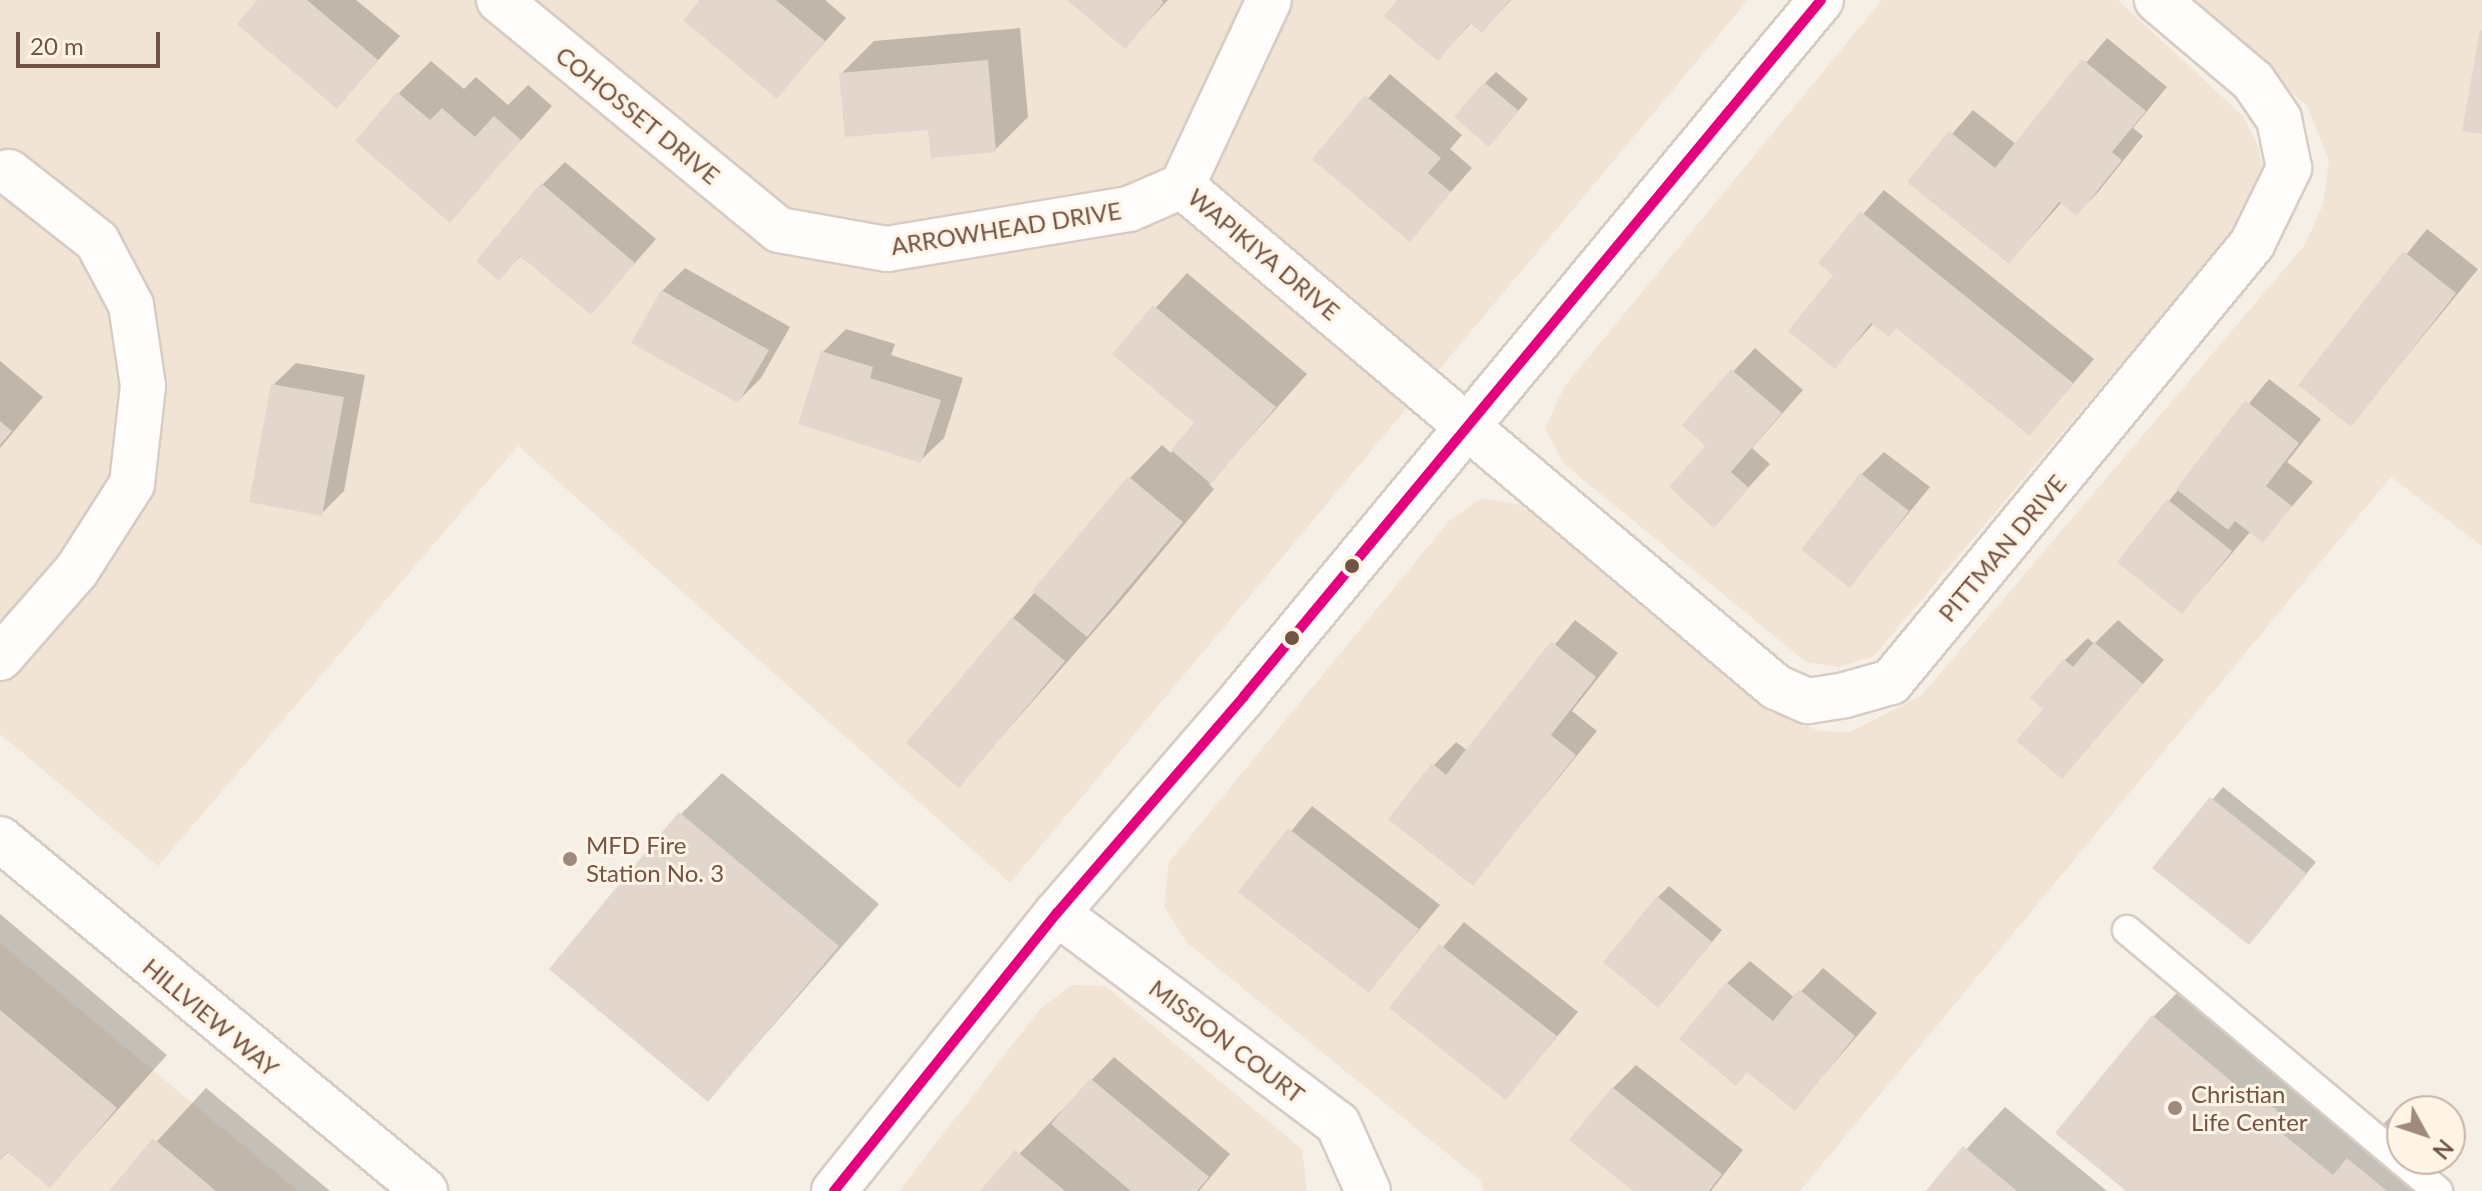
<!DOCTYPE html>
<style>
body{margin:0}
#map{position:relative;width:2482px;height:1191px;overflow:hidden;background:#f6efe5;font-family:Lato,sans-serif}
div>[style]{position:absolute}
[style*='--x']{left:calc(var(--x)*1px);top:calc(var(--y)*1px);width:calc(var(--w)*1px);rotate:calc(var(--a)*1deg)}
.residential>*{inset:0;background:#f2e4d5}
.shadow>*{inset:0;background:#0003}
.building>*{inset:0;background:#e2d6cd}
.roads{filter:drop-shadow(2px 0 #d7ccc4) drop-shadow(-2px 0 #d7ccc4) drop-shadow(0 2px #d7ccc4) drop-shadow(0 -2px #d7ccc4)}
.lane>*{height:28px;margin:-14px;padding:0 14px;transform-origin:14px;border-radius:14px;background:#fefdfb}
.street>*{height:44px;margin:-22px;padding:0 22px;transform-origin:22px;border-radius:22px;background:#fefdfb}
.secondary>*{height:44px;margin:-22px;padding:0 22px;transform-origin:22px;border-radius:22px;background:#fefdfb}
.bus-1>*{height:10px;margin:-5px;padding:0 5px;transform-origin:5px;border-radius:5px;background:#e5007d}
.dots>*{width:22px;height:22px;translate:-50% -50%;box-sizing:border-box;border:4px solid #fff4e5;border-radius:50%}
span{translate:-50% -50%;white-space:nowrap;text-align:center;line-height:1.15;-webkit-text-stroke:6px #fff4e5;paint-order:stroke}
.street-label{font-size:24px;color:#725447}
.poi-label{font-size:24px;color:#725447}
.left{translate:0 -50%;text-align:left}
.north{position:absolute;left:2386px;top:1095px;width:80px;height:80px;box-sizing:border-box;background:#fff4e5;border:2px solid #c7b4a6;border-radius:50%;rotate:130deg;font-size:22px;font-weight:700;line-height:32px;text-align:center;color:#725447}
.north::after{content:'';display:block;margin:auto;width:28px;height:36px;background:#a08a7e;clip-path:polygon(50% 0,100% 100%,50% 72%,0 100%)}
.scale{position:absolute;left:16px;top:32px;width:144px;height:36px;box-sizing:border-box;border:4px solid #725447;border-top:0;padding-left:10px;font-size:24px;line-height:28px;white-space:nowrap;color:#725447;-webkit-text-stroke:6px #fff4e5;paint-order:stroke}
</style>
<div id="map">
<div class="residential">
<i style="clip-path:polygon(0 0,1748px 0,1010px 883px,518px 446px,158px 866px,0 734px)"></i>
<i style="clip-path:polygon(1882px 0,2118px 0,2243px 116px,2259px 148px,2264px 181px,2243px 219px,1874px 656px,1839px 667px,1806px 662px,1564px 464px,1545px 428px,1564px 387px)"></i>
<i style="clip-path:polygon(2185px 0,2482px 0,2482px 546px,2391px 477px,1800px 1191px,1484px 1191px,1480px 1180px,1187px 943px,1164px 906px,1169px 862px,1449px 521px,1482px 498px,1521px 505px,1764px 707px,1819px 731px,1850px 732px,1921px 696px,2304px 246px,2323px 205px,2329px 160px,2307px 106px)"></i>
<i style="clip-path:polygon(0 943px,298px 1191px,0 1191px)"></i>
<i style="clip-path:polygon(1072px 985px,1105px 986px,1302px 1149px,1307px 1191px,899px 1191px,1040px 1009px)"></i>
</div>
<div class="shadow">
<i style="clip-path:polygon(260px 0,356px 0,400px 36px,337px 106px)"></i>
<i style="clip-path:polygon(703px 0,825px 0,846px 18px,777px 96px)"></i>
<i style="clip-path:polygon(1070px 0,1168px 0,1125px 46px)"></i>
<i style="clip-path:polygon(1400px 0,1511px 0,1482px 31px,1472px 22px,1438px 59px)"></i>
<i style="clip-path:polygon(1020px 28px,1028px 117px,995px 150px,930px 127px,841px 74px,874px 41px)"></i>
<i style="clip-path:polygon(2107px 38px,2167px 87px,2133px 128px,2143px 136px,2099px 191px,2077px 214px,2062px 202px,2009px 262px,1910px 182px,1973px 110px,2017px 145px)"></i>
<i style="clip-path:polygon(431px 61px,464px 89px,476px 77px,508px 105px,528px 85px,552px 106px,449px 220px,399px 93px)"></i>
<i style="clip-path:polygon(1496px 72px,1528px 99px,1500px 133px,1485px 83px)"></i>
<i style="clip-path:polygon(1390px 74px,1462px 135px,1450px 149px,1472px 168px,1409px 239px,1314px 159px)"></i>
<i style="clip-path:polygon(565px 162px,656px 239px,591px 313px,522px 255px,499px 278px,542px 185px)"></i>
<i style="clip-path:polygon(1884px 190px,2094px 359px,2030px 434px,1897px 326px,1874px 323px,1835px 366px,1835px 275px,1821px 263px)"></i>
<i style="clip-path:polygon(2427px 229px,2478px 269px,2351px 424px,2300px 385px)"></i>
<i style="clip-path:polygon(685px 268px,790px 327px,761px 378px,738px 401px,662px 291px)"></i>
<i style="clip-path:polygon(1187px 273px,1307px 374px,1209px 484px,1214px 489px,1120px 602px,959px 785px,909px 743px,1130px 478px,1162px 445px,1171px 453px,1196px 423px,1114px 354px)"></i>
<i style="clip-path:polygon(846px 329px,895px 344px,891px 355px,963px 378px,944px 438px,921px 460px,800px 422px,823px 352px)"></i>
<i style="clip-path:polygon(1755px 348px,1803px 390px,1752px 448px,1770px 464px,1714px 525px,1708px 446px,1684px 425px)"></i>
<i style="clip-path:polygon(0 361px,43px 397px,0 448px)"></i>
<i style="clip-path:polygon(296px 363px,365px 375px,344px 491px,321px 514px,273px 385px)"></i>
<i style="clip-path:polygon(2269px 379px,2321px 419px,2287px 462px,2313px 482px,2263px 540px,2251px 531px,2182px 612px,2169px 501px)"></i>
<i style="clip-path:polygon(1884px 452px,1930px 487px,1850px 585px,1862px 474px)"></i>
<i style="clip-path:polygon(1575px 620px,1618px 653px,1572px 711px,1597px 731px,1473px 883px,1434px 765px,1456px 742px,1468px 751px)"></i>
<i style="clip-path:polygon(2118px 620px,2164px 660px,2061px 777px,2065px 660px,2088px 638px,2094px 644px)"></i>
<i style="clip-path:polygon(722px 773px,879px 904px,708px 1100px,681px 814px)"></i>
<i style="clip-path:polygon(2223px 787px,2316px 862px,2249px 943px,2155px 868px)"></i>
<i style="clip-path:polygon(1312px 806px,1440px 905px,1368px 991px,1241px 892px)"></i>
<i style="clip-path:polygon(1669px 886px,1722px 930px,1669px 994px,1658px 897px)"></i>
<i style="clip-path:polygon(0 914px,167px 1055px,50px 1185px,9px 1151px,0 1160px)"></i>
<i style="clip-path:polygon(1464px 922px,1578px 1012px,1506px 1097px,1392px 1008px)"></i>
<i style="clip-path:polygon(1750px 961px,1795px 998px,1823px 968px,1877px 1013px,1795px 1108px,1727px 983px)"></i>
<i style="clip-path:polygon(2194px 976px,2278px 1056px,2289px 1046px,2327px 1077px,2317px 1088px,2373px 1134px,2389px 1118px,2402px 1129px,2402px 1159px,2436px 1191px,2129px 1191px,2153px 1017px)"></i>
<i style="clip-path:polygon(1114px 1057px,1230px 1154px,1199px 1191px,983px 1191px)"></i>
<i style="clip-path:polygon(1636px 1065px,1743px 1150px,1711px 1191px,1636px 1191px,1613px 1088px)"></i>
<i style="clip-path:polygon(206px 1088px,330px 1191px,111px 1191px)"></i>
<i style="clip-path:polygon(2005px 1107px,2107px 1191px,1928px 1191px)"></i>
</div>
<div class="building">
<i style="clip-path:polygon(257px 0,307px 0,378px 60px,337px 109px,237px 24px)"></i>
<i style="clip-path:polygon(700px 0,776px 0,825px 41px,777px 99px,683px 20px)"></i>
<i style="clip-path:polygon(1067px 0,1161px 0,1164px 2px,1125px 49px)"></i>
<i style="clip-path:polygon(1397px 0,1510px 0,1482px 33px,1470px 23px,1438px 61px,1384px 16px)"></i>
<i style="clip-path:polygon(2480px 30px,2482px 30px,2482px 134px,2462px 131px)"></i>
<i style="clip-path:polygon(2082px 59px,2146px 111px,2112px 152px,2122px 160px,2077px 216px,2059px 202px,2009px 264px,1907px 182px,1949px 131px,1995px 168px)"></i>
<i style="clip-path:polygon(988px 60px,996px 152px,931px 158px,928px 130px,845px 137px,839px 73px)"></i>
<i style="clip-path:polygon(1484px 82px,1519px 111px,1489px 147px,1454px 117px)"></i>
<i style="clip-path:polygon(397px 92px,430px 120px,442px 108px,475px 137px,494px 116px,521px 140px,450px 223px,355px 141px)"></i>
<i style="clip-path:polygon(1365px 95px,1441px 158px,1428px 173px,1451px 192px,1410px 242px,1312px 159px)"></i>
<i style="clip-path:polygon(541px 183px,635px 263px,591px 315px,520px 256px,499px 281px,476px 261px)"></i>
<i style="clip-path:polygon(1860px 211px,2073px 383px,2030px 436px,1896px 328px,1889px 337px,1871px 323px,1835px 369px,1788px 331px,1833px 275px,1818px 263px)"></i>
<i style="clip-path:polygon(2403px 251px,2456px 293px,2351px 427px,2298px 385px)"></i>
<i style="clip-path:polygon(661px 290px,769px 350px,738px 403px,631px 343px)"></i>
<i style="clip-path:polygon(1153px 305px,1276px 407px,1211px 484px,1171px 450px,1194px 423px,1112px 354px)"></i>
<i style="clip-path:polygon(821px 351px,873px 367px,870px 378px,941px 400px,921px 463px,798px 424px)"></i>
<i style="clip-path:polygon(1731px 369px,1782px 413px,1731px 472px,1749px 488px,1714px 528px,1669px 487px,1705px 446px,1682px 425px)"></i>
<i style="clip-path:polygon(271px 384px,344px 397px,322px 516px,249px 502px)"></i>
<i style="clip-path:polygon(2245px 400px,2299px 443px,2266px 486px,2292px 506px,2263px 543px,2235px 521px,2228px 530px,2176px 489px)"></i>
<i style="clip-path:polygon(0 421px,12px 431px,0 445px)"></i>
<i style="clip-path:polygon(1860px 473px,1909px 511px,1850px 588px,1801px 550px)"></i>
<i style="clip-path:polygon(1128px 476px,1183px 522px,1087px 637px,1032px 591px)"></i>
<i style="clip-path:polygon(2167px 499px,2232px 551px,2182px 614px,2117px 562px)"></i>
<i style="clip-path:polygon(1012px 617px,1065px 661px,959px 788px,906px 743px)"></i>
<i style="clip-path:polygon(1551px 641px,1596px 677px,1551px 735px,1576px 755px,1473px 886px,1388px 819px,1432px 763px,1446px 775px)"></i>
<i style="clip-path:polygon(2094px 642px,2143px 684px,2062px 779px,2016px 741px,2043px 709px,2030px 698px,2064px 659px,2073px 667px)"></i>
<i style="clip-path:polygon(2210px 797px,2307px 874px,2249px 945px,2152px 868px)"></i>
<i style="clip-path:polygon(679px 812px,839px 946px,708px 1102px,549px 969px)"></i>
<i style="clip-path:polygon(1288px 828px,1419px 929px,1369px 993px,1238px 892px)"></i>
<i style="clip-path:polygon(1657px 896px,1712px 942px,1658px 1008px,1603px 962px)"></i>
<i style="clip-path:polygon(1439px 944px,1557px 1036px,1506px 1100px,1389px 1008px)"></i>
<i style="clip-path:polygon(1726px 982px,1773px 1021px,1799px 989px,1855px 1036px,1795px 1111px,1747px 1072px,1736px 1086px,1679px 1039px)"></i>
<i style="clip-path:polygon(0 1010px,117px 1108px,50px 1188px,7px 1152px,0 1160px)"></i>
<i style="clip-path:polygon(2152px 1015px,2237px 1086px,2232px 1092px,2237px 1097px,2247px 1085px,2287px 1119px,2278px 1130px,2333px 1175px,2347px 1158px,2387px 1191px,2126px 1191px,2055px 1133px)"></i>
<i style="clip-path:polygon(1090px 1078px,1209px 1177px,1197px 1191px,1131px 1191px,1051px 1124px)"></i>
<i style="clip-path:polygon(1612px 1087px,1722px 1174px,1709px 1191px,1633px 1191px,1569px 1140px)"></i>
<i style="clip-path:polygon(153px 1138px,216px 1191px,109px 1191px)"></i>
<i style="clip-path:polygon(1963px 1146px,2017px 1191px,1926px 1191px)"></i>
<i style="clip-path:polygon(1015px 1150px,1065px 1191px,980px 1191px)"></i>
</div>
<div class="roads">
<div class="lane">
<i style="--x:2127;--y:930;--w:406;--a:40"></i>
</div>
<div class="street">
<i style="--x:499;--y:0;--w:362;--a:39.4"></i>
<i style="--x:779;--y:230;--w:110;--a:10"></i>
<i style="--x:887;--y:249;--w:245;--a:-9.4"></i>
<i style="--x:1129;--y:209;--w:58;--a:-23.5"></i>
<i style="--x:1182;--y:186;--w:777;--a:40.15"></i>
<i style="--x:1776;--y:687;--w:35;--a:24"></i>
<i style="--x:1808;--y:701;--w:37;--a:-9"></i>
<i style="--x:1845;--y:695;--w:48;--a:-15.8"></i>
<i style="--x:1891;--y:682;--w:568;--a:-50.5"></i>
<i style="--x:2252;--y:244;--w:85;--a:-64"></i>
<i style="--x:2289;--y:168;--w:50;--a:-101.5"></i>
<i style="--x:2279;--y:119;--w:46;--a:-124.4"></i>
<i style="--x:2253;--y:81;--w:126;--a:-139.8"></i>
<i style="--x:1182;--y:186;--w:205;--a:-64.9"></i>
<i style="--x:0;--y:658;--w:117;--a:-48.8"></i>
<i style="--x:77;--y:570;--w:102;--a:-57.4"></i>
<i style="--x:132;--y:484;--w:99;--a:-83.6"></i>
<i style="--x:143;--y:386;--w:82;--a:-98.4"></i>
<i style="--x:131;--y:305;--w:72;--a:-118"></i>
<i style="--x:97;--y:241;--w:112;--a:-141.9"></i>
<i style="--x:1057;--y:913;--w:351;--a:36.9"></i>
<i style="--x:1338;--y:1124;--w:73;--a:65.9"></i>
</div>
<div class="secondary">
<i style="--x:0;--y:839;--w:552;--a:39.63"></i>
<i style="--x:834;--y:1191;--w:356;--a:-51.3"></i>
<i style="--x:1057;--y:913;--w:286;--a:-49.2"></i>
<i style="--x:1244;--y:696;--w:904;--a:-50.34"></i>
</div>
</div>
<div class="bus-1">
<i style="--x:834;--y:1191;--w:356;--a:-51.3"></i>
<i style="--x:1057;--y:913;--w:286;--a:-49.2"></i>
<i style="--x:1244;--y:696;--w:904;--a:-50.34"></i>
</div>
<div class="dots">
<i style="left:1352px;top:566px;background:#725447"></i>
<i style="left:1292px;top:638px;background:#725447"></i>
<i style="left:570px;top:859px;background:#a08a7e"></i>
<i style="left:2175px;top:1108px;background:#a08a7e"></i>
</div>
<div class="street-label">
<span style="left:638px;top:115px;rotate:39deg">COHOSSET DRIVE</span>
<span style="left:1006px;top:228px;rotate:-9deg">ARROWHEAD DRIVE</span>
<span style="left:1264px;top:254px;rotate:40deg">WAPIKIYA DRIVE</span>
<span style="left:2002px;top:548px;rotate:-50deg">PITTMAN DRIVE</span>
<span style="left:211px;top:1017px;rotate:40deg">HILLVIEW WAY</span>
<span style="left:1227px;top:1041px;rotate:37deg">MISSION COURT</span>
</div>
<div class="poi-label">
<span class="left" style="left:586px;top:859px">MFD Fire<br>Station No. 3</span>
<span class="left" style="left:2191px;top:1108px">Christian<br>Life Center</span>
</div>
<div class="north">N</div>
<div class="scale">20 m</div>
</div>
